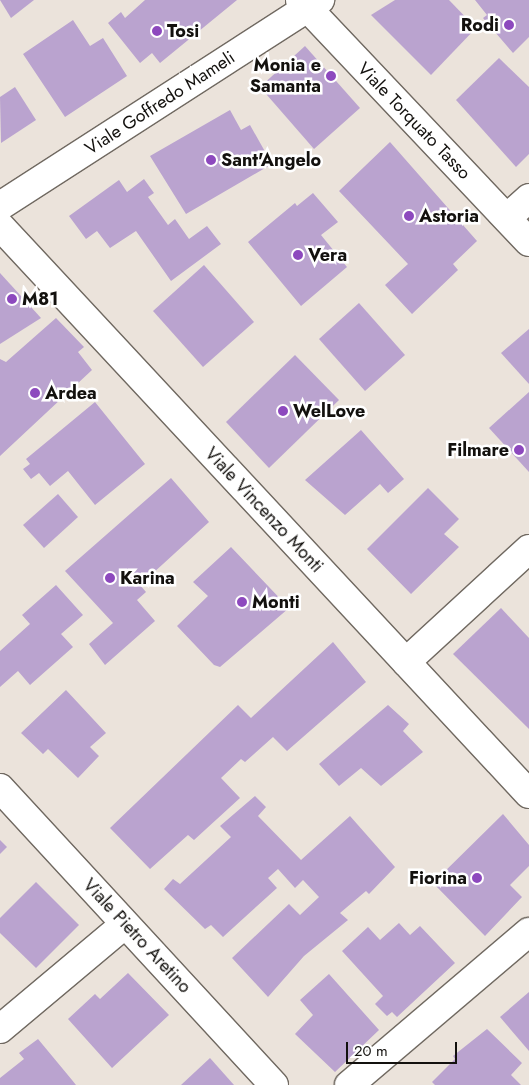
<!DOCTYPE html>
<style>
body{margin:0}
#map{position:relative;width:529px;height:1085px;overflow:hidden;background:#ebe3db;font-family:Jost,sans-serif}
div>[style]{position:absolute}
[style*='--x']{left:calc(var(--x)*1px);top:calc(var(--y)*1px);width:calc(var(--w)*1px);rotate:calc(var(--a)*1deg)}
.building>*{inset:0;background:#baa3cf}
.roads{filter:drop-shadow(1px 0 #706961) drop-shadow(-1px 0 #706961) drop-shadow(0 1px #706961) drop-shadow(0 -1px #706961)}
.minor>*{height:28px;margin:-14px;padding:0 14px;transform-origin:14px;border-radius:14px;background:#fff}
.dots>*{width:14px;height:14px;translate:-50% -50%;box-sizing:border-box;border:2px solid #fff;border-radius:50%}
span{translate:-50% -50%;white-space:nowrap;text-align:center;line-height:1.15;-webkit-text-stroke:5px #fff;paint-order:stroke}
.poi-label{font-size:18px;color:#13110e;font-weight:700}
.right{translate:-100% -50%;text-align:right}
.left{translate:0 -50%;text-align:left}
.street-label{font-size:18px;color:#13110e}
.scale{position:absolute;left:346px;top:1042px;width:111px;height:22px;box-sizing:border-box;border:2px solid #13110e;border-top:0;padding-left:6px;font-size:15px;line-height:18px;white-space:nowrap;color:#13110e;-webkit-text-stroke:4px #fff;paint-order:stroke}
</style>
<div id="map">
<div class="building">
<i style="clip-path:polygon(0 0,34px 0,11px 18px)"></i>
<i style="clip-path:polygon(145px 0,237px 0,160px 63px,152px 53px,140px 63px,108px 23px,121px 12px,125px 18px)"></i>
<i style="clip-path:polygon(395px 0,449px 0,476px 28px,431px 75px,371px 15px)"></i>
<i style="clip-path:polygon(475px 0,529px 0,529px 37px,513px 53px,483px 18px,487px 15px)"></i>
<i style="clip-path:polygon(73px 20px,90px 46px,103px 38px,127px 76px,65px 117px,23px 54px)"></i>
<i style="clip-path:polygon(305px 46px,360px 108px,314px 149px,260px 87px)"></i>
<i style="clip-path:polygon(499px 58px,529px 87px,529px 154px,516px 167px,456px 100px)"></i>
<i style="clip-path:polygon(15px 87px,36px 120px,1px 143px,0 97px)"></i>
<i style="clip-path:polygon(230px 110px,241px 130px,250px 125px,272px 164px,186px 214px,150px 156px)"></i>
<i style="clip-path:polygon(390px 142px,477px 241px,453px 264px,458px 270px,412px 314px,385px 285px,408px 264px,339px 191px)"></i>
<i style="clip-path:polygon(144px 179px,154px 193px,148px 197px,168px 225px,175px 219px,189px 239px,207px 226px,221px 244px,171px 281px,136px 231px,110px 248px,97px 231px,86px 239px,69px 216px,119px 180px,127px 192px)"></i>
<i style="clip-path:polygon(313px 193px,338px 222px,321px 235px,347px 267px,301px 306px,248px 242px,295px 203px,297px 206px)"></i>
<i style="clip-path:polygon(204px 265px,254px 322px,203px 367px,153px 311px)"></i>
<i style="clip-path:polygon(0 273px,41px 318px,0 344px)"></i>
<i style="clip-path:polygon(359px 303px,405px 355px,365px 391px,319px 339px)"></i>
<i style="clip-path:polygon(56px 318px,84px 347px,78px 352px,92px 370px,0 456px,0 359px,6px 362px)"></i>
<i style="clip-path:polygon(529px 329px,529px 384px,501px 353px)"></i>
<i style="clip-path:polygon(295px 355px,339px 400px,269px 468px,226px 422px)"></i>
<i style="clip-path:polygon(529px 392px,529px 472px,489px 428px)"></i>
<i style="clip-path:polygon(95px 402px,145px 464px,95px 505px,68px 471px,50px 486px,39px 473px,31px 479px,23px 469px,30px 464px,26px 459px)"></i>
<i style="clip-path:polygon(361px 430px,404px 479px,388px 493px,380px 484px,345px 515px,305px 480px)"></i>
<i style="clip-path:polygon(171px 478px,209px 522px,140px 585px,146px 592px,137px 600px,155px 621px,105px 665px,89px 644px,113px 623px,65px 571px)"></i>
<i style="clip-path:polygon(428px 488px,459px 519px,444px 534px,459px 547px,411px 594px,367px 549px)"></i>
<i style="clip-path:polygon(58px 494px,78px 517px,44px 548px,23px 525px)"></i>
<i style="clip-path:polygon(231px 547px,289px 608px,220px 667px,214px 665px,177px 626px,208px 596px,193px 582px)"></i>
<i style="clip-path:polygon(56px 585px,83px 615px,61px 634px,73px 647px,30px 685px,18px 671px,0 687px,0 651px,30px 624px,22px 615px)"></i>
<i style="clip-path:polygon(501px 608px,529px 638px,529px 729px,453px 654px)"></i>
<i style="clip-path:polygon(333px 642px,366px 682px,287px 751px,273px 737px,245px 762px,241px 759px,221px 778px,240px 798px,194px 840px,188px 835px,150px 869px,110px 828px,238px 705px,251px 718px)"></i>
<i style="clip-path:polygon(66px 690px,106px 733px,90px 747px,99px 756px,78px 778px,48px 749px,43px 754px,21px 733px)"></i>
<i style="clip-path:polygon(388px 705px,409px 724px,403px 731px,423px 752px,381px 786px,361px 768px,339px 786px,319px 764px)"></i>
<i style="clip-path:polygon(255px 796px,266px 807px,258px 816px,301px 860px,350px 816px,395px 867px,369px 894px,366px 891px,340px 913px,348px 920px,304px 956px,268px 997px,232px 958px,289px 904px,300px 915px,319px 897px,303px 880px,295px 888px,278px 869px,268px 878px,277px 888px,223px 937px,211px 925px,205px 929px,164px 889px,173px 879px,180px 884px,231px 837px,220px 826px)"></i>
<i style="clip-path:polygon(503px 814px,529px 845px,529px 866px,510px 885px,522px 897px,485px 936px,433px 883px)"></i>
<i style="clip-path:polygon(0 840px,7px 847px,0 854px)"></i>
<i style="clip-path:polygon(36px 882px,79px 925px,36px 968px,0 933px,0 918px)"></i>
<i style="clip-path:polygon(399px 923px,410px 935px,420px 926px,455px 963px,397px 1017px,392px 1012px,387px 1016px,375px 1004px,383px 996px,342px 951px,368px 927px,380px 940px)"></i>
<i style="clip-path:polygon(128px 973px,169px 1015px,112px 1068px,68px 1019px,95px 994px,100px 999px)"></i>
<i style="clip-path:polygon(329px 974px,379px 1030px,335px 1072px,295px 1034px,313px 1015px,300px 1000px)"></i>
<i style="clip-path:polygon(529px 992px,529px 1051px,500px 1017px)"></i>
<i style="clip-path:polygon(487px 1029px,522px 1063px,511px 1075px,521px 1085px,435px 1085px,432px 1082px,455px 1059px,453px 1056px)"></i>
<i style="clip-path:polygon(38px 1039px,72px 1080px,76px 1085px,0 1085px,0 1078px,24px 1059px,19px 1053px)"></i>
<i style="clip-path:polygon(210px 1058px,234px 1085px,181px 1085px)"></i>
</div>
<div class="roads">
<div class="minor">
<i style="--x:300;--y:0;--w:333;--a:46.6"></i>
<i style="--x:0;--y:206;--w:381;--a:-32.8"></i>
<i style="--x:507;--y:218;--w:30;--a:-42"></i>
<i style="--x:0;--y:226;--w:776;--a:47.04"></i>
<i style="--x:406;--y:662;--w:167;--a:-42.6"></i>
<i style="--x:0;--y:788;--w:404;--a:47.3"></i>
<i style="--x:0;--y:1029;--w:163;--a:-40"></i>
<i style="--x:349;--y:1085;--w:236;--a:-40.4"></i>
</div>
</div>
<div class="dots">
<i style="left:509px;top:25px;background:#8d49be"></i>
<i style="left:157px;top:31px;background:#8d49be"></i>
<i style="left:331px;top:76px;background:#8d49be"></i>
<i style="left:211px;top:160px;background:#8d49be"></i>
<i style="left:409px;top:216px;background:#8d49be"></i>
<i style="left:298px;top:255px;background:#8d49be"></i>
<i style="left:12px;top:299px;background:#8d49be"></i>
<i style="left:35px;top:393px;background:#8d49be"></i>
<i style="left:283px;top:411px;background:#8d49be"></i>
<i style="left:519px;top:450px;background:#8d49be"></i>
<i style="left:110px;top:578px;background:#8d49be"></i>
<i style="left:242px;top:602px;background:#8d49be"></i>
<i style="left:477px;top:878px;background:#8d49be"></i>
</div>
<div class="poi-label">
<span class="right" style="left:499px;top:25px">Rodi</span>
<span class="left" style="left:167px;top:31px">Tosi</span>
<span class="right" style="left:321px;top:76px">Monia e<br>Samanta</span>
<span class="left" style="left:221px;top:160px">Sant'Angelo</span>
<span class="left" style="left:419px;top:216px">Astoria</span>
<span class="left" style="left:308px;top:255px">Vera</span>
<span class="left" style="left:22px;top:299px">M81</span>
<span class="left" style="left:45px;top:393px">Ardea</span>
<span class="left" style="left:293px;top:411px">WelLove</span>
<span class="right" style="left:509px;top:450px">Filmare</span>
<span class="left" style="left:120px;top:578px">Karina</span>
<span class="left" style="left:252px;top:602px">Monti</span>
<span class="right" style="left:467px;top:878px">Fiorina</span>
</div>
<div class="street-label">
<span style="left:160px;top:103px;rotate:-33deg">Viale Goffredo Mameli</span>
<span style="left:414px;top:121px;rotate:46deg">Viale Torquato Tasso</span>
<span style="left:264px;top:510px;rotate:47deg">Viale Vincenzo Monti</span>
<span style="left:137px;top:936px;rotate:47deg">Viale Pietro Aretino</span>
</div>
<div class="scale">20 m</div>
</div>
